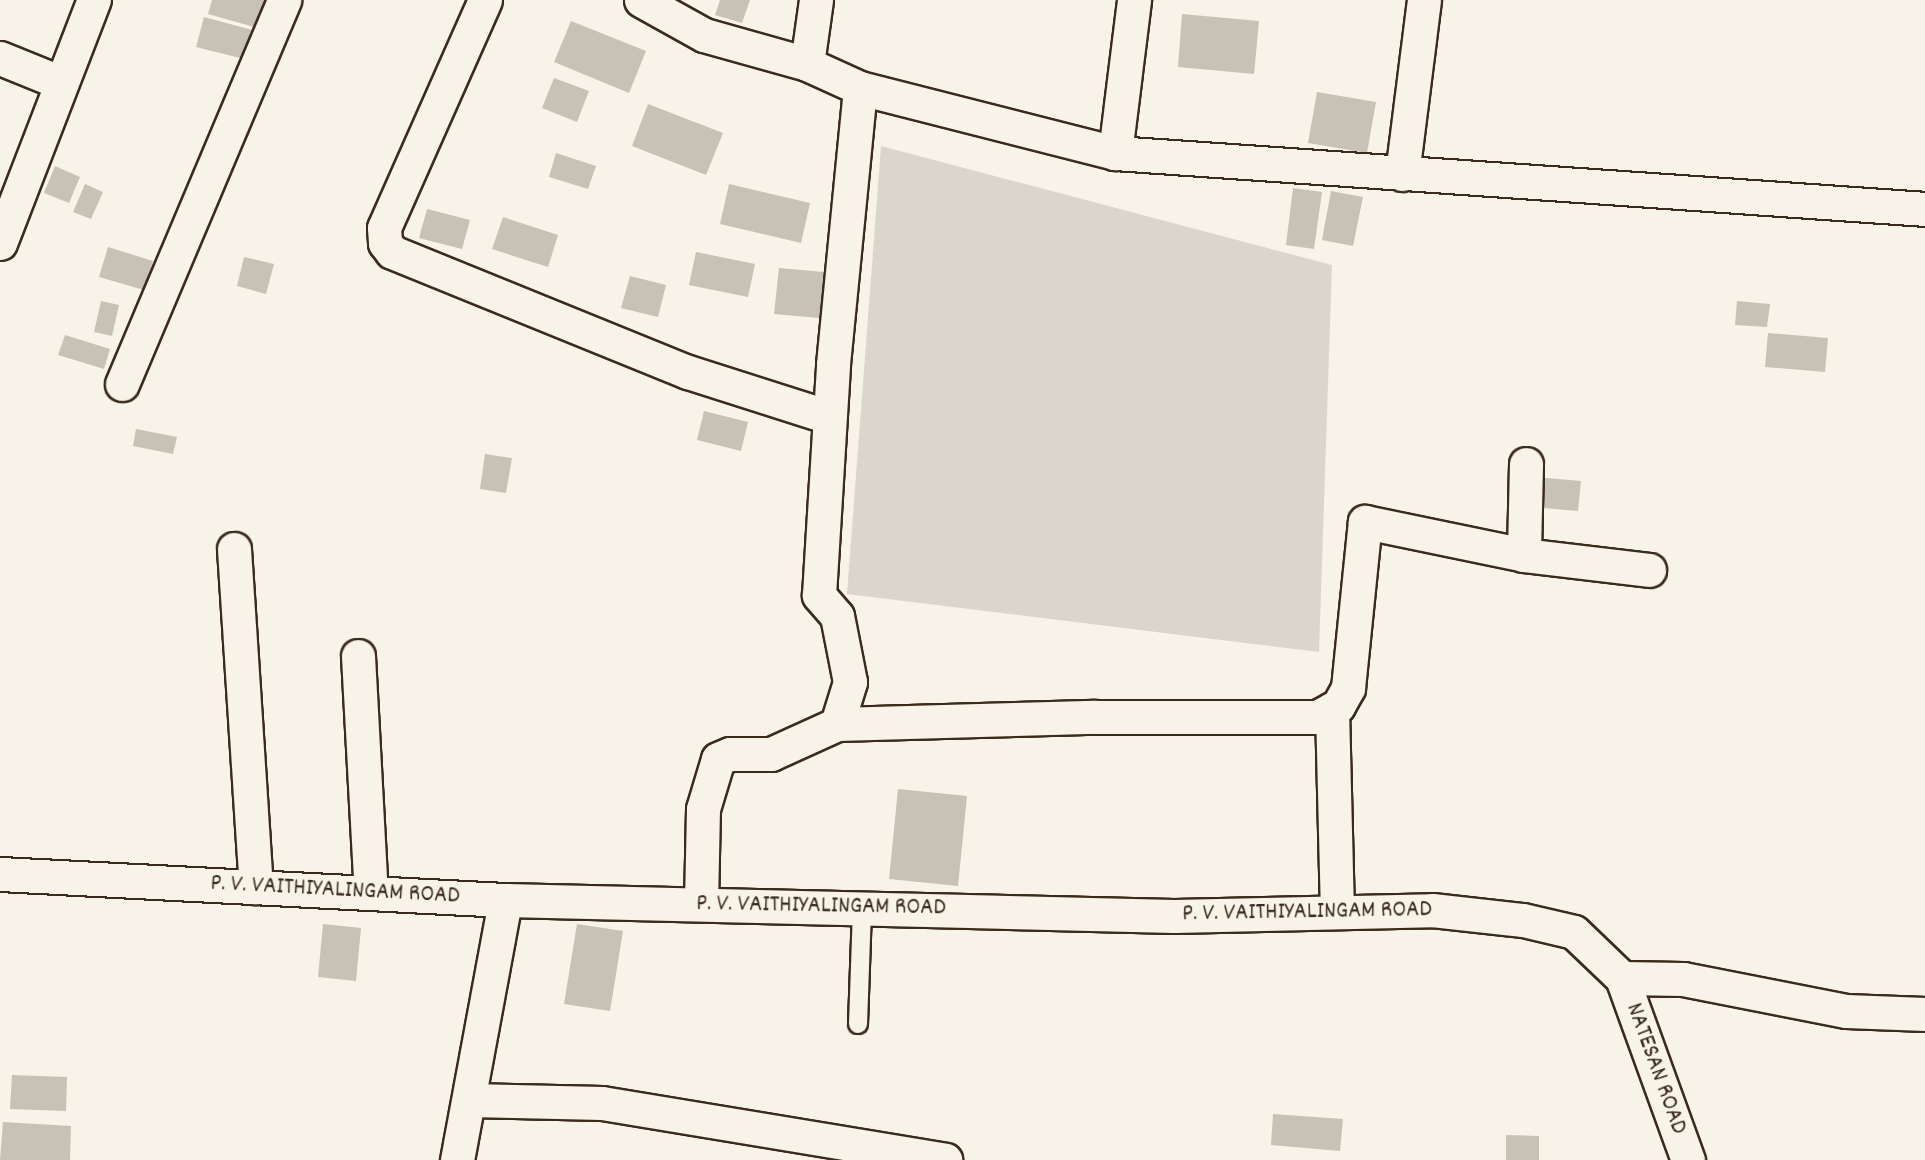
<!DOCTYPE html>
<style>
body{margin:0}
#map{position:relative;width:1925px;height:1160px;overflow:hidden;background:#f7f3e8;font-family:Dekko,sans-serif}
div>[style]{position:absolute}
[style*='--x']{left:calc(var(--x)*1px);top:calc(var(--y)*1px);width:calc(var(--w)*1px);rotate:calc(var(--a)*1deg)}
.green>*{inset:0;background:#dbd6cb}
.building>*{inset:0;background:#c8c1b6}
.roads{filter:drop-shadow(2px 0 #3b2a1e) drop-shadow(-2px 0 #3b2a1e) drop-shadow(0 2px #3b2a1e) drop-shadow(0 -2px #3b2a1e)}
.service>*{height:18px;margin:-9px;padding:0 9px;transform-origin:9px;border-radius:9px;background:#f7f3e8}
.minor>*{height:33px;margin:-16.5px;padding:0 16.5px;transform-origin:16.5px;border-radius:16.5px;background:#f7f3e8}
.tertiary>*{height:33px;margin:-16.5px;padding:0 16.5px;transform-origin:16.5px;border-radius:16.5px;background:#f7f3e8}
span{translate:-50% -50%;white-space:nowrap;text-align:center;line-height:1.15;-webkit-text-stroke:4.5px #f7f3e8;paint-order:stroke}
.street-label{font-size:24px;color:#3b2a1e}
</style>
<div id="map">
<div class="green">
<i style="clip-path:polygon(881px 146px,1332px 265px,1319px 652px,847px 594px)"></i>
</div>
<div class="building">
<i style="clip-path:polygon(212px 0,266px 0,258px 28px,208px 14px)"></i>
<i style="clip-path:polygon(720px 0,750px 0,742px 23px,715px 15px)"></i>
<i style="clip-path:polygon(1182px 14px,1259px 21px,1254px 74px,1178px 67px)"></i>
<i style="clip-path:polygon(204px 17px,256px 31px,248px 60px,196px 47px)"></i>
<i style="clip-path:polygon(571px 21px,646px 51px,629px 93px,554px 62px)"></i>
<i style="clip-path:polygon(554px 78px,589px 91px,577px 122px,542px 108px)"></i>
<i style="clip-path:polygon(1317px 92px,1376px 102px,1367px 153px,1308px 143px)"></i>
<i style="clip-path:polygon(648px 104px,723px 133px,706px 175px,632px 146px)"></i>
<i style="clip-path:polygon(556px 153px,596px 166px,588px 189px,549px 177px)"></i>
<i style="clip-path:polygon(55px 166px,80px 177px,69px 203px,44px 193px)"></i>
<i style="clip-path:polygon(85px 184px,103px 192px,91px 219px,73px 212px)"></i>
<i style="clip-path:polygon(729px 184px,810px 203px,801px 243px,720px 224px)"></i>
<i style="clip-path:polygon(1293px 188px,1322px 192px,1314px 249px,1286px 245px)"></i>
<i style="clip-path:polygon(1331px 191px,1363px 197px,1353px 246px,1322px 240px)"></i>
<i style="clip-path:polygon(427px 209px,470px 220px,462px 249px,419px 238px)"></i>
<i style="clip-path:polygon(503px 217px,558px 235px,548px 267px,492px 249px)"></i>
<i style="clip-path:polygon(108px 247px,153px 261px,144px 290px,99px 277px)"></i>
<i style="clip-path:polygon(696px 252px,755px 264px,748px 297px,689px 285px)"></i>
<i style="clip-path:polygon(244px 257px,274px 264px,266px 294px,237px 286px)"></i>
<i style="clip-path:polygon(779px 268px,835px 273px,831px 319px,774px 314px)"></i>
<i style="clip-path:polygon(630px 276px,666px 285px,658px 317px,621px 308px)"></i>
<i style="clip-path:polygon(101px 301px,119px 305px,112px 336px,94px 332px)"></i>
<i style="clip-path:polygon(1737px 301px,1770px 304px,1767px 327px,1735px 325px)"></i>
<i style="clip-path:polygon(1768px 333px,1828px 338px,1825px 372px,1765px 367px)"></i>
<i style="clip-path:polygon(65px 335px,110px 349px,104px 369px,58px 355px)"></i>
<i style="clip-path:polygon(704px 411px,748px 422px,741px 451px,697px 440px)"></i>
<i style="clip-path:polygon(136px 429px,177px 437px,173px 454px,133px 446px)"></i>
<i style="clip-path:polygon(485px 454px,512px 458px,506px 493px,480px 489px)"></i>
<i style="clip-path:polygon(1535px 477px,1581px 481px,1578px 511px,1532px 507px)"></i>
<i style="clip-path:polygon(898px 789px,967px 796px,958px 886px,889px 879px)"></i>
<i style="clip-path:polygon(323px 924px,361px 928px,356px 981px,318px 977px)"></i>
<i style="clip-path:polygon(577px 924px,623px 931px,610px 1011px,564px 1004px)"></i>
<i style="clip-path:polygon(12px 1075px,67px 1077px,66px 1111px,10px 1109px)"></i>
<i style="clip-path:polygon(1273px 1114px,1343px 1119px,1340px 1151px,1271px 1145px)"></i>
<i style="clip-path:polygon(3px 1122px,71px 1126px,70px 1160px,0 1160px)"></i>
<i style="clip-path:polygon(1506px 1135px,1539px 1136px,1539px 1160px,1506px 1160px)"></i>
</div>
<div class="roads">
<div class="service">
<i style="--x:858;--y:1024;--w:117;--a:-88"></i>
</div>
<div class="minor">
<i style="--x:485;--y:0;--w:249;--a:113.9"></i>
<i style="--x:384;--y:228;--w:15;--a:86"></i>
<i style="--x:385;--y:243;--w:11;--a:52"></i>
<i style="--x:392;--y:252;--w:319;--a:22.1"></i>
<i style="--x:688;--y:372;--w:148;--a:17.7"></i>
<i style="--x:641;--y:0;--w:72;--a:29.1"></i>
<i style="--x:704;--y:35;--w:107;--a:15.7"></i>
<i style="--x:807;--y:64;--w:58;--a:24.4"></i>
<i style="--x:860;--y:88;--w:263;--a:14.3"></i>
<i style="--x:1115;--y:153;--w:812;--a:3.95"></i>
<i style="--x:0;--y:58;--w:64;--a:22.1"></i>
<i style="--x:807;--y:64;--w:65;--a:-82"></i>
<i style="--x:1115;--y:153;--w:154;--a:-82.9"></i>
<i style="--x:1402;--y:174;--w:175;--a:-82.8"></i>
<i style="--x:0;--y:243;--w:261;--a:-68.9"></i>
<i style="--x:122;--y:384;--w:417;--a:-67.1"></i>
<i style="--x:1526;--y:464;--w:91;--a:91.3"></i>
<i style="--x:1524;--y:555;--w:126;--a:6.8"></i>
<i style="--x:234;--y:549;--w:339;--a:86.3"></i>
<i style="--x:358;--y:656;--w:237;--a:86.9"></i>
<i style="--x:1332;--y:709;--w:203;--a:88.6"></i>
<i style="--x:837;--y:724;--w:258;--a:-1.6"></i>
<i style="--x:1095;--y:717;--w:222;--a:0"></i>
<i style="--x:1317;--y:717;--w:24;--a:-28"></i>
<i style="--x:1338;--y:706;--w:21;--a:-61"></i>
<i style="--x:1348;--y:688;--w:167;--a:-84.2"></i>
<i style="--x:1365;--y:522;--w:162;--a:11.7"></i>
<i style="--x:701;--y:904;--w:95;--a:-88.8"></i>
<i style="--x:703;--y:809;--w:52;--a:-73.3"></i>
<i style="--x:718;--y:759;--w:13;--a:-23"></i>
<i style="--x:730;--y:754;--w:41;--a:0"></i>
<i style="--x:771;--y:754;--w:72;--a:-24.4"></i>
<i style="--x:837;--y:724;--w:44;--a:-72.8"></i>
<i style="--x:850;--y:682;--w:67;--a:-101.1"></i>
<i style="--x:837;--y:616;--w:28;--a:-131"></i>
<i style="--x:819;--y:595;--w:231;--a:-86.5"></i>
<i style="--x:833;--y:364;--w:277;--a:-84.4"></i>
<i style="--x:1622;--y:978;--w:61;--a:0.9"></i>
<i style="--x:1683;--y:979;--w:166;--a:11.1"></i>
<i style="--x:1846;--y:1011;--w:79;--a:2.2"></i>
<i style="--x:469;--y:1100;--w:133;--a:1.3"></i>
<i style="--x:602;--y:1103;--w:348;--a:9.4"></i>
<i style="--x:457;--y:1160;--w:264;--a:-79.5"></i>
</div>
<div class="tertiary">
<i style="--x:0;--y:874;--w:506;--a:2.95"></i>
<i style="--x:505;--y:900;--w:669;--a:1.37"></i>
<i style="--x:1174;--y:916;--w:258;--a:-1.3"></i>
<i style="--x:1432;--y:910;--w:92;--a:6.3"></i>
<i style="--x:1523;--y:920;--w:52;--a:13.2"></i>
<i style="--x:1574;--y:932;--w:66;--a:43.8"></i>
<i style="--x:1622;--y:978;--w:194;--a:70.1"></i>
</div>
</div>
<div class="street-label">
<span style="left:335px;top:891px;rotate:3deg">P. V. VAITHIYALINGAM ROAD</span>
<span style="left:821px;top:907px;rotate:1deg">P. V. VAITHIYALINGAM ROAD</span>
<span style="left:1307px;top:913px;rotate:-1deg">P. V. VAITHIYALINGAM ROAD</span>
<span style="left:1655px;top:1069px;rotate:70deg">NATESAN ROAD</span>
</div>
</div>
